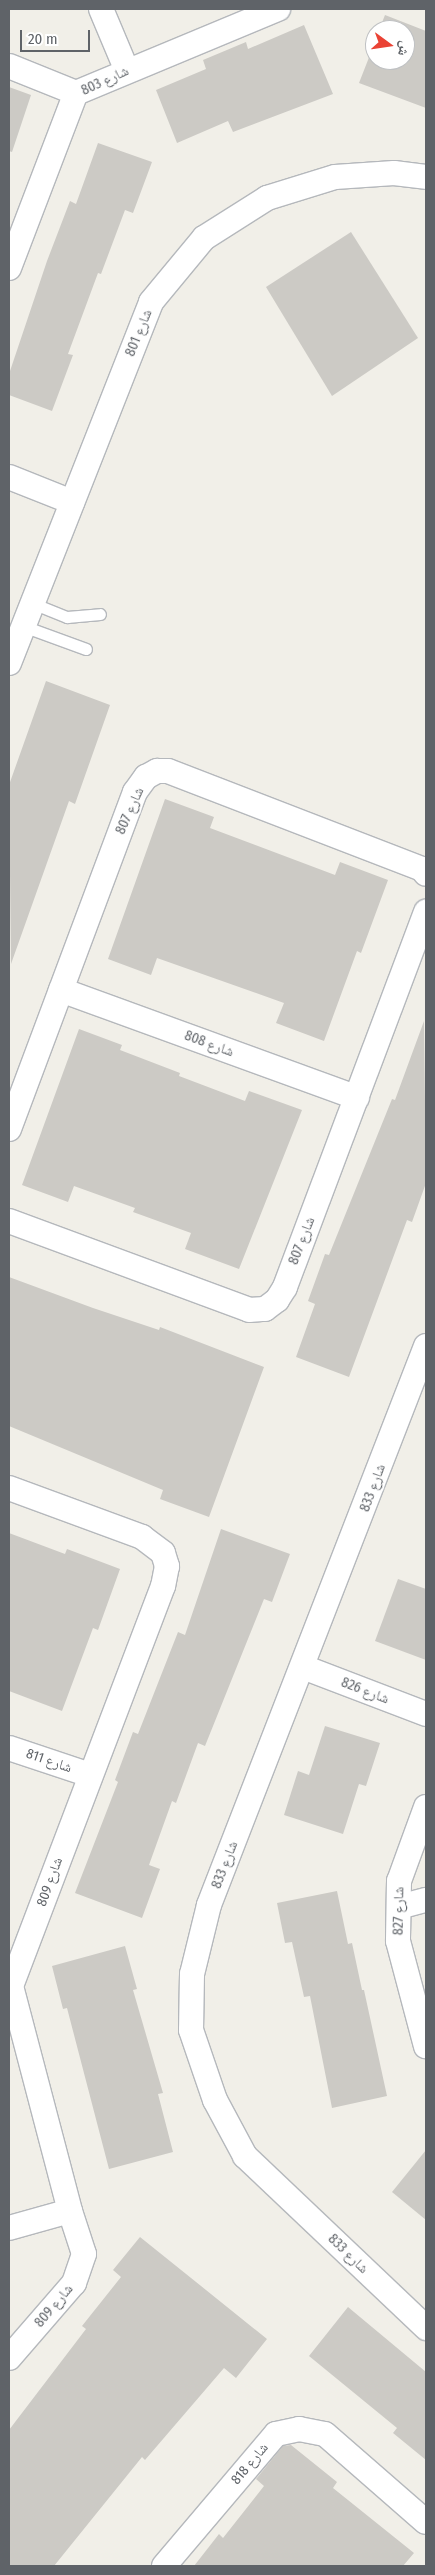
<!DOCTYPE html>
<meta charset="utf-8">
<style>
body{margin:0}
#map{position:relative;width:435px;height:2575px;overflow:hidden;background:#f1efe8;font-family:"Fira Sans Condensed","Noto Naskh Arabic",sans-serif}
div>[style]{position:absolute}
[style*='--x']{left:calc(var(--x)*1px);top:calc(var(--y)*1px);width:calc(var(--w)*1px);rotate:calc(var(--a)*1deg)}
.building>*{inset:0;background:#cccac5}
.roads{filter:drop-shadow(1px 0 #b5b8bc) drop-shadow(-1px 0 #b5b8bc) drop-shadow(0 1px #b5b8bc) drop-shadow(0 -1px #b5b8bc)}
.service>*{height:11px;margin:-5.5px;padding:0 5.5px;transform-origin:5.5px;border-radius:5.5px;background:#fff}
.minor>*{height:24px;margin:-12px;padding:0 12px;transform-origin:12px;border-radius:12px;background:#fff}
span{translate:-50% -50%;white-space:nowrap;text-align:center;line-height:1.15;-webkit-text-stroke:4px #fff;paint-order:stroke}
.street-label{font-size:14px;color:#5f6368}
.frame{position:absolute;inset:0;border:10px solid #5f6368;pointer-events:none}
.north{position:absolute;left:365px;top:20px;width:50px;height:50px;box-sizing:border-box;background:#fff;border:1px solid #bfc1c3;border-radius:50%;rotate:104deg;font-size:14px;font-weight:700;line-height:20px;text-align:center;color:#5f6368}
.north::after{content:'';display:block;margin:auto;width:18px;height:22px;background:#ea4335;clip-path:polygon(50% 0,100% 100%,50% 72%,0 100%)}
.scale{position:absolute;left:20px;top:30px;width:70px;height:22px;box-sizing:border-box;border:2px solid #5f6368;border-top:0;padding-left:6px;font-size:15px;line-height:18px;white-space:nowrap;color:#5f6368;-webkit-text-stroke:4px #fff;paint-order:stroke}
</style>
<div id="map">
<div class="building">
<i style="clip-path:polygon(385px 15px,426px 31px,426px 108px,359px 83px,375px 42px,375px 60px,405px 60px,405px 30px,379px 30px)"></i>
<i style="clip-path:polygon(304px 25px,333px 94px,233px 132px,228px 121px,177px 143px,156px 90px,206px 69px,203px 60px,246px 42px,248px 49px)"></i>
<i style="clip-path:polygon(9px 87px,31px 95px,12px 152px,9px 151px)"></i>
<i style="clip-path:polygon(98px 143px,152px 162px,133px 213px,125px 210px,101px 274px,98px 273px,68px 354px,73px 355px,52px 411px,9px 395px,9px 374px,47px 261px,70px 201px,76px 204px)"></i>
<i style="clip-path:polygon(351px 232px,418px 338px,332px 396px,266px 287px)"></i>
<i style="clip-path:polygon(46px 681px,110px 705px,75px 804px,69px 801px,11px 964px,9px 785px)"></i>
<i style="clip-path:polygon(165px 799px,214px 817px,210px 828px,335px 875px,340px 862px,388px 880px,361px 953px,357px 951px,324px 1041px,276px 1023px,284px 1003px,157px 958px,151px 975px,108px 959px)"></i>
<i style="clip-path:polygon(424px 1021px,426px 1183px,412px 1222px,407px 1220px,349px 1377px,296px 1357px,315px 1304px,308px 1301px,325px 1254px,329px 1255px,392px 1099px,395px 1100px)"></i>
<i style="clip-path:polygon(79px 1029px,122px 1045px,120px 1050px,180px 1073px,179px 1076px,245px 1101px,249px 1091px,302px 1110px,239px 1269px,185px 1249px,191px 1233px,133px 1212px,135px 1208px,74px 1186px,68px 1202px,22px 1185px)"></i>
<i style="clip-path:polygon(9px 1277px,93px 1308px,159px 1330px,160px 1327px,264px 1367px,209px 1517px,160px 1499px,163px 1490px,9px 1426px)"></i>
<i style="clip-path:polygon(221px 1529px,290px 1554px,272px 1602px,264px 1599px,205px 1746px,198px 1743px,176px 1803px,172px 1801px,149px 1865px,160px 1869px,142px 1918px,75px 1893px,118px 1782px,115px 1780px,133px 1732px,138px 1734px,178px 1632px,185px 1635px)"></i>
<i style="clip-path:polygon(9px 1533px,65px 1554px,67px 1549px,120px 1569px,98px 1630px,93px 1628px,62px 1711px,9px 1691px)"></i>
<i style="clip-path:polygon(398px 1579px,426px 1589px,426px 1660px,375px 1641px)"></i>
<i style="clip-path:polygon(325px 1726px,380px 1743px,366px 1786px,359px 1784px,343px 1834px,284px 1815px,298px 1771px,309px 1775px)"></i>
<i style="clip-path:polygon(337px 1891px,348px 1944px,352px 1943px,362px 1990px,364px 1990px,387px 2096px,332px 2108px,310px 1996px,304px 1997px,292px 1942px,285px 1943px,277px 1903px)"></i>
<i style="clip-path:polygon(125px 1946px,137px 1989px,133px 1990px,163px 2093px,158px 2094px,173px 2152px,109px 2169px,67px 2008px,63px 2009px,52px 1966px)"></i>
<i style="clip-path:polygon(426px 2150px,426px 2220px,392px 2192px)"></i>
<i style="clip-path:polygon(140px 2237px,267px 2339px,236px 2378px,224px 2368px,145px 2460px,142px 2457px,54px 2566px,9px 2566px,9px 2430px,86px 2329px,82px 2326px,121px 2277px,113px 2270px)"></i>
<i style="clip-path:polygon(348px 2307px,426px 2372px,426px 2460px,393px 2433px,397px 2428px,309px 2356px)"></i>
<i style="clip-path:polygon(291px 2445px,337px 2482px,333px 2488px,414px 2553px,403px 2566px,194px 2566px,219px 2534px,223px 2538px,264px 2486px,256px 2479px,283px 2446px)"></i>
</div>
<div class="roads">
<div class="service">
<i style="--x:32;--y:603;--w:38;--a:22"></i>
<i style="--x:67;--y:617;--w:33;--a:-5"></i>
<i style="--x:23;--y:626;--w:67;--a:20.1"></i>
</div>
<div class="minor">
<i style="--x:101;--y:9;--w:67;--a:67.2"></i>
<i style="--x:9;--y:66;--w:72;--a:21.9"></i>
<i style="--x:9;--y:268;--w:187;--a:-69.1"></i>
<i style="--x:76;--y:93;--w:219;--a:-22.6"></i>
<i style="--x:9;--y:477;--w:68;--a:21.6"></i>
<i style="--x:9;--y:663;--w:388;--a:-68.5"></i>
<i style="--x:151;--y:302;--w:83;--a:-50.4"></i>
<i style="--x:204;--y:238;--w:75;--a:-32.4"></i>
<i style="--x:267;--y:198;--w:71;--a:-17.2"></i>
<i style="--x:335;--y:177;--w:59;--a:-3.9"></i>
<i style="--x:394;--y:173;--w:32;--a:7"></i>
<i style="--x:61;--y:990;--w:315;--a:20"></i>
<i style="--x:9;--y:1129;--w:360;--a:-69.5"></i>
<i style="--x:135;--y:792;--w:19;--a:-54"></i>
<i style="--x:146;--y:777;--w:13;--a:-29"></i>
<i style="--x:157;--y:771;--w:11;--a:0"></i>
<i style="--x:168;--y:771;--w:272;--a:21.1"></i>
<i style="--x:422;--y:869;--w:6;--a:51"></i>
<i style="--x:9;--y:1221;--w:256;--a:20.3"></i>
<i style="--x:249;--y:1310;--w:16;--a:-4"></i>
<i style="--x:265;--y:1309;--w:15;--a:-37"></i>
<i style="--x:277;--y:1300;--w:15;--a:-58"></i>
<i style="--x:285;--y:1287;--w:401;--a:-69.4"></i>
<i style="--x:426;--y:1346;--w:600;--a:111.22"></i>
<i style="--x:209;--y:1905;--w:71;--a:103.8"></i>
<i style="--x:192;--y:1974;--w:56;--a:91"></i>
<i style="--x:191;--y:2030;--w:74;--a:71.1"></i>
<i style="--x:215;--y:2100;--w:64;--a:61.8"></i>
<i style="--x:245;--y:2156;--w:250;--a:43.5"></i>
<i style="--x:9;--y:1488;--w:142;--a:20.2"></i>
<i style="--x:142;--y:1537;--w:26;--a:37"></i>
<i style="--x:163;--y:1553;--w:14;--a:73"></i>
<i style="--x:167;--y:1566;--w:20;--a:101"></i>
<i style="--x:163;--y:1586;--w:428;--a:110.8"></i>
<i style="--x:11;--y:1986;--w:233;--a:75.3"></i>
<i style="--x:70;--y:2211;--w:45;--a:72"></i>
<i style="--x:84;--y:2254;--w:31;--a:109"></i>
<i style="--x:74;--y:2283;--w:99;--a:130.9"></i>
<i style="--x:303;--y:1667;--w:132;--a:20.9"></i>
<i style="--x:9;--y:1748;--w:85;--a:18.4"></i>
<i style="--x:426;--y:1807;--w:79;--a:110"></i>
<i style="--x:399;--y:1881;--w:60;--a:91"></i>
<i style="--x:398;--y:1941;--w:109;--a:75.1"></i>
<i style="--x:399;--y:1907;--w:28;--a:-15"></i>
<i style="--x:9;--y:2228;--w:63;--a:-15.6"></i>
<i style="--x:164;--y:2566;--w:173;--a:-49.7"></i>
<i style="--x:276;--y:2434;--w:24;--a:-12"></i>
<i style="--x:299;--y:2429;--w:26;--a:11"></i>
<i style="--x:325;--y:2434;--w:134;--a:41.1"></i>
</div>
</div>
<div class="street-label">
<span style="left:105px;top:81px;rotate:-25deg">شارع 803</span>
<span style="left:139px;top:333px;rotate:-68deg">شارع 801</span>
<span style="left:130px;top:811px;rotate:-66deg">شارع 807</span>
<span style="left:209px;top:1044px;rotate:20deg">شارع 808</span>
<span style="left:302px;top:1241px;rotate:-69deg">شارع 807</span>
<span style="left:373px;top:1488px;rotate:-70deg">شارع 833</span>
<span style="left:365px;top:1691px;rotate:21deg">شارع 826</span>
<span style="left:49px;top:1761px;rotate:19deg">شارع 811</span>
<span style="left:225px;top:1865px;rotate:-69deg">شارع 833</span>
<span style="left:50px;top:1882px;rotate:-70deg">شارع 809</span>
<span style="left:399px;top:1911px;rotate:-89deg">شارع 827</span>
<span style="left:348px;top:2254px;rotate:44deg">شارع 833</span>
<span style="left:54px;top:2306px;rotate:-50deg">شارع 809</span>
<span style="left:250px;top:2464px;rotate:-50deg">شارع 818</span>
</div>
<div class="frame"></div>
<div class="north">ش</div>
<div class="scale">20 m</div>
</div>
